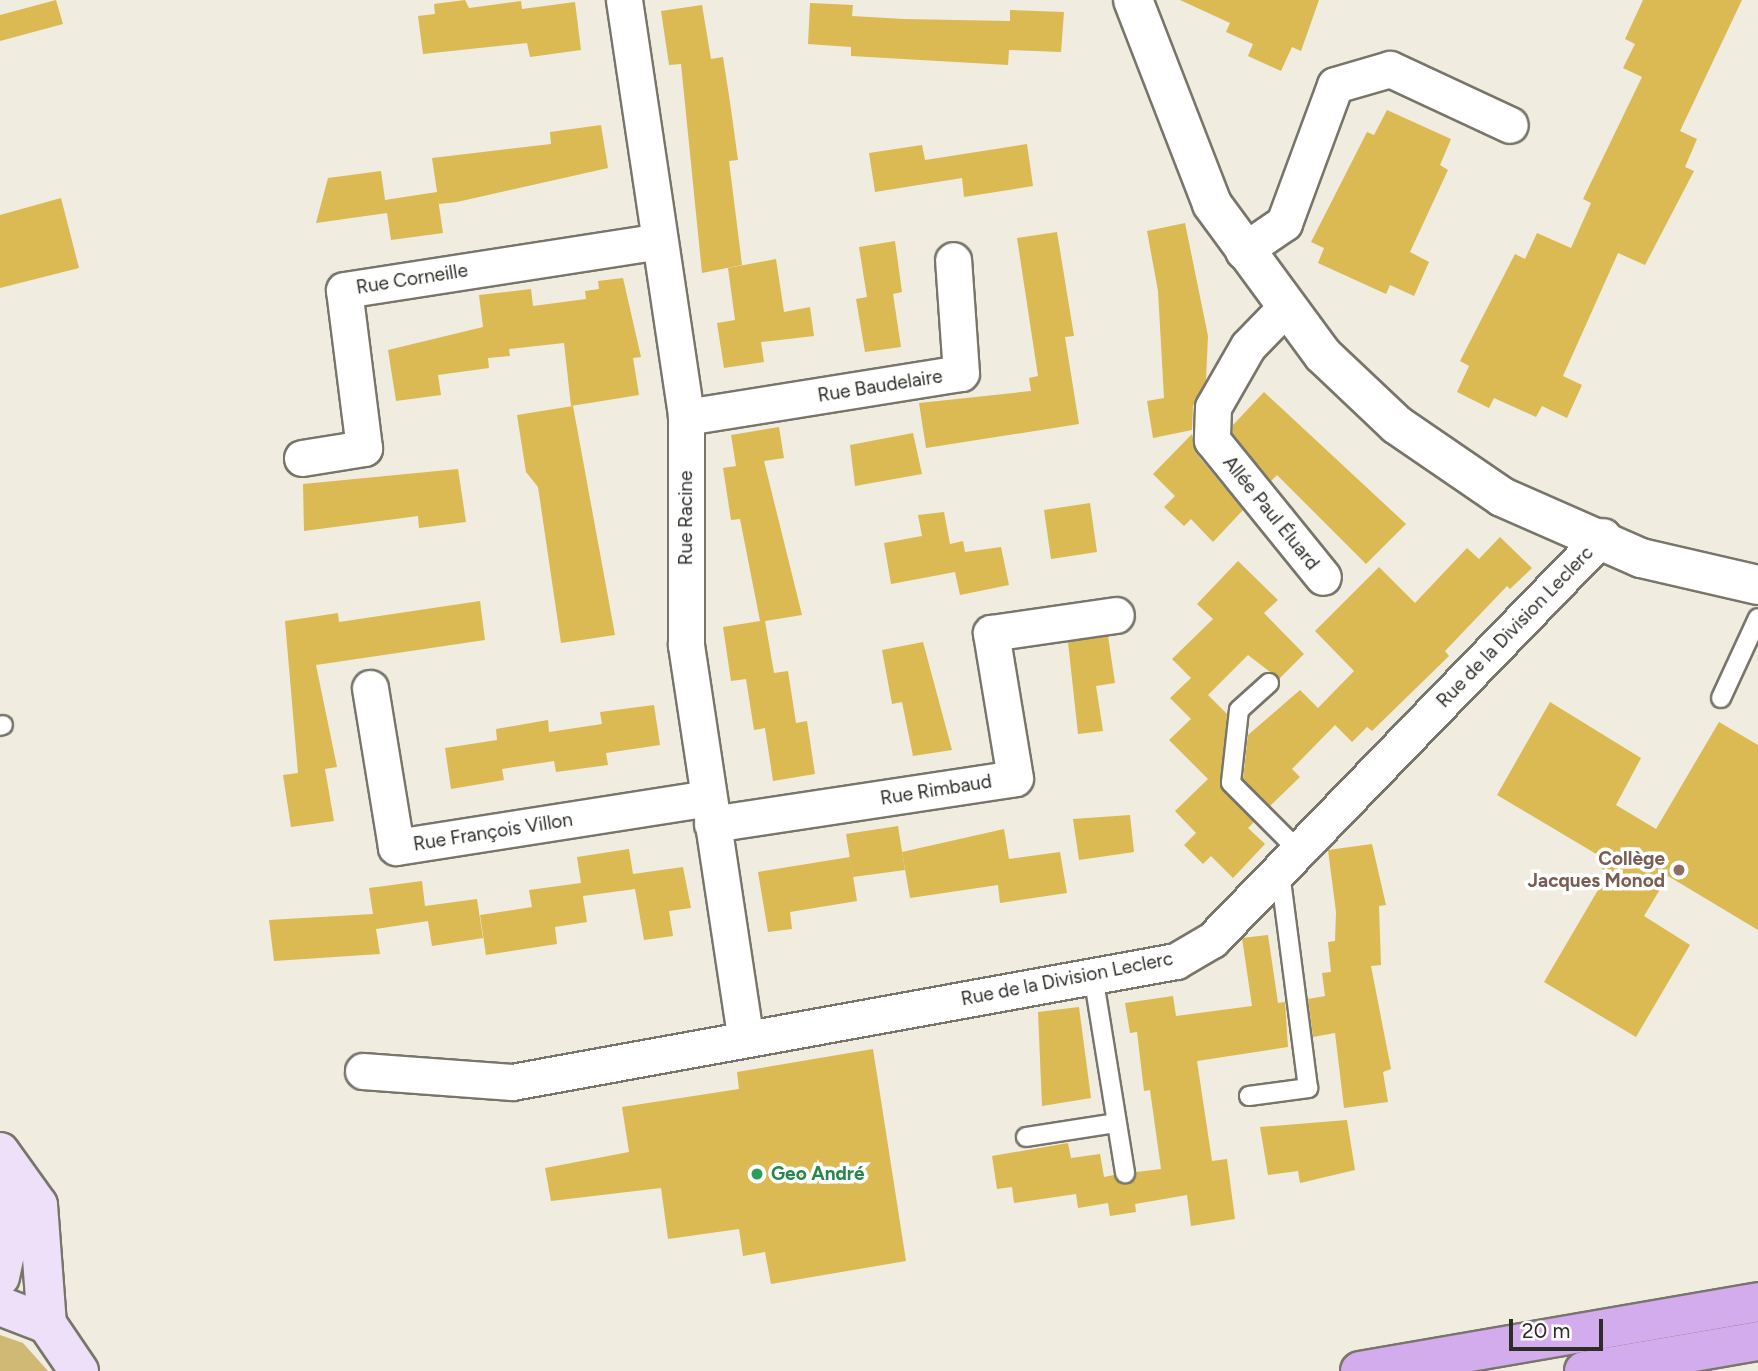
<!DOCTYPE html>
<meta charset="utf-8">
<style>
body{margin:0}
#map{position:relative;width:1758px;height:1371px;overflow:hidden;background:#f0ece0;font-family:Figtree,sans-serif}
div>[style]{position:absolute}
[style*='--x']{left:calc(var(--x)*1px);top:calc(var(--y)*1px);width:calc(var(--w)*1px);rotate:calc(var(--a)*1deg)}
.green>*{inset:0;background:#d0b974}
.building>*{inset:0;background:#dbb953}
.roads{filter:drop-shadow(2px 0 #78756a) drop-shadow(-2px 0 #78756a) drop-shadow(0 2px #78756a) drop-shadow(0 -2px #78756a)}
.service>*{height:18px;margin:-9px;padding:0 9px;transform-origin:9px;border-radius:9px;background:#fff}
.minor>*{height:35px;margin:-17.5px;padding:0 17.5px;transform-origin:17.5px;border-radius:17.5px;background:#fff}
.tertiary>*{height:38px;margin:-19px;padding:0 19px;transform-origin:19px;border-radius:19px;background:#fff}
.secondary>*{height:38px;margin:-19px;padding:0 19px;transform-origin:19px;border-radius:19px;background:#eee0f8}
.trunk>*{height:38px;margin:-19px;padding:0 19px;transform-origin:19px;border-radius:19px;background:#d2acec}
.dots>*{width:19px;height:19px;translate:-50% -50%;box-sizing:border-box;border:4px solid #fff;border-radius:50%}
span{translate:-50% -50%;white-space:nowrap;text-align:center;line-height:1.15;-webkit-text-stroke:7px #fff;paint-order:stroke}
.street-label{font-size:19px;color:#2e2c27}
.education-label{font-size:19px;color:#785e54;font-weight:700}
.right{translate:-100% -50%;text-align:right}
.leisure-label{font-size:19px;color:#27864d;font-weight:700}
.left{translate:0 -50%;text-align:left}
.scale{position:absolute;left:1509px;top:1319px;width:94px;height:32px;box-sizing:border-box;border:4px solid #2e2c27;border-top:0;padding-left:9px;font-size:21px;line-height:24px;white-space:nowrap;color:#2e2c27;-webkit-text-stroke:5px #fff;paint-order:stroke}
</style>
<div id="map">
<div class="green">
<i style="clip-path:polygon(0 1335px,23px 1343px,48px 1371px,0 1371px)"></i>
</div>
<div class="building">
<i style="clip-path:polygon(56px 0,63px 24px,0 41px,0 15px)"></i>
<i style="clip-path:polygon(465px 0,469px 8px,521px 1px,522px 9px,575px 2px,581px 50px,530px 57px,527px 43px,423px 54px,418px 16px,435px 14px,434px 4px)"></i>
<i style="clip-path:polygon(1180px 0,1319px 0,1301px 51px,1292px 47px,1281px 71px,1248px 56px,1253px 44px,1226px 32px,1230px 23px)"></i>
<i style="clip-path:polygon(1643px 0,1742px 0,1680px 131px,1697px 139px,1685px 167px,1694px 171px,1645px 265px,1618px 253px,1563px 376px,1582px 385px,1567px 418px,1542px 406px,1536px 417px,1494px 398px,1489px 408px,1457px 392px,1469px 366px,1460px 361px,1515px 254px,1525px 259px,1537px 233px,1571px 248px,1591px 203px,1583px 199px,1642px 77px,1623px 68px,1635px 44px,1625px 39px)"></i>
<i style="clip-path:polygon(810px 3px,853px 5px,852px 16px,904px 19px,1010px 21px,1010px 10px,1064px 12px,1061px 52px,1009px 50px,1008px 65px,851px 56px,851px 47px,808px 44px)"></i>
<i style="clip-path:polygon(702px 5px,711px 59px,723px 57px,731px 109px,738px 160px,729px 161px,742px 265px,702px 273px,681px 64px,669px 65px,661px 11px)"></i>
<i style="clip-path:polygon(1387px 110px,1451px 139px,1440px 165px,1448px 170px,1410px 252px,1429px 262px,1414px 296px,1390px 285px,1386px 294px,1318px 263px,1324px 248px,1311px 242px,1367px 132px,1374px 135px)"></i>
<i style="clip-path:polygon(601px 125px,608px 168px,457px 202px,439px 204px,438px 199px,443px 233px,391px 240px,386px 206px,387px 213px,316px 223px,328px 178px,381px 171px,385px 200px,437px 192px,432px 158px,551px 144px,550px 132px)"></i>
<i style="clip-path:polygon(1027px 144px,1033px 186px,964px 197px,962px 178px,875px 192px,869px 153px,922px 145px,925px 160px)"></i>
<i style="clip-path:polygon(61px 198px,79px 268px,0 288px,0 215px)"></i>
<i style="clip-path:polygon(1185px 223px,1208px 336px,1206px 380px,1193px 406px,1192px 430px,1153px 438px,1147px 401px,1164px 398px,1158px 291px,1147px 231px)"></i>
<i style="clip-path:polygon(1057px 232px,1074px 336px,1065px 337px,1079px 424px,926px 448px,919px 403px,1031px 391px,1029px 378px,1038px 376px,1017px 238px)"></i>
<i style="clip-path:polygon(895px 241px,902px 292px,893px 294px,901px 347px,865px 352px,856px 299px,867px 297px,859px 247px)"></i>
<i style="clip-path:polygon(776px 259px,784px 312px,810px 307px,814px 336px,761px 342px,764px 362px,724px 368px,717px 323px,735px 320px,728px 268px)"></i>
<i style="clip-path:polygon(623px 278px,641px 357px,633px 358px,639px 395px,571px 406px,564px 343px,509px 349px,510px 356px,488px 358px,489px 368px,438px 375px,441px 395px,396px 401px,388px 350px,483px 327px,479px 295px,531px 289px,533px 306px,586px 299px,585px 291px,599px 289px,598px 281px)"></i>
<i style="clip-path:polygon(1264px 392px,1406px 524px,1366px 564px,1277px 475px,1271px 481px,1232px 433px,1233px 425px)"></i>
<i style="clip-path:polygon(573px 406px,615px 635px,561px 643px,538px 487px,526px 472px,517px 415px)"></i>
<i style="clip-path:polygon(779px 427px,784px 458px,764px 461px,802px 615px,765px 621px,774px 673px,788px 671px,796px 723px,807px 721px,815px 774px,773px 781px,765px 728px,754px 730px,746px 679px,731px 681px,723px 627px,760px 621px,740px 519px,731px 520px,723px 468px,736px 466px,731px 435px)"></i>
<i style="clip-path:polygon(913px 433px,922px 474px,855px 486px,850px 445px)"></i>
<i style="clip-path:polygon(1192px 434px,1196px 453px,1243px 510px,1213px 542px,1191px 519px,1184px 526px,1164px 507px,1175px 496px,1153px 474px)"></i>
<i style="clip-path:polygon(458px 469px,466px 522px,419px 528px,418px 516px,304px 531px,303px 484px)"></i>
<i style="clip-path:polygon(1090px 503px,1097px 552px,1051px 559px,1044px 510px)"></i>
<i style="clip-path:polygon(944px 512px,950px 544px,963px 541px,965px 552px,1001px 547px,1009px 585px,960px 595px,955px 572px,891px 584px,884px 543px,922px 536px,918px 515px)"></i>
<i style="clip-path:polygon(1500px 537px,1532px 568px,1510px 589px,1507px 586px,1445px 651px,1449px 656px,1372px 731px,1367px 727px,1352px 742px,1335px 725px,1292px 769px,1300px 777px,1270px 806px,1243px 779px,1248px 735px,1300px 690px,1318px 708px,1354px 671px,1315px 631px,1379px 567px,1415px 603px,1467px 548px,1479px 559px)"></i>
<i style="clip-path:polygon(1238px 561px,1278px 600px,1264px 613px,1304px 654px,1279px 679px,1248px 655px,1208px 695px,1227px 714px,1221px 787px,1254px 822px,1248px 828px,1265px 844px,1233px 878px,1211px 856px,1203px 864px,1184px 845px,1196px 833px,1175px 811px,1208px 779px,1169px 740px,1191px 719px,1170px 698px,1191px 678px,1172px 659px,1213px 619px,1197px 604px)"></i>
<i style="clip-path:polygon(480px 601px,485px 640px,316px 665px,337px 767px,325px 769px,334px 821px,291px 827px,283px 775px,298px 773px,285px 621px,338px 613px,339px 622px)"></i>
<i style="clip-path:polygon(1108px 636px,1115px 683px,1096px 686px,1103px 731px,1078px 734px,1068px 642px)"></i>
<i style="clip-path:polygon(923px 642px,952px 750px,913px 756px,902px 702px,892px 704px,882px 650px)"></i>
<i style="clip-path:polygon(1550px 702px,1641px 758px,1616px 805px,1656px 829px,1719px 722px,1758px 745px,1758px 930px,1668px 876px,1644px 916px,1690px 945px,1636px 1037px,1544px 982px,1605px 878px,1598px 855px,1497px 795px)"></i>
<i style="clip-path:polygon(654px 705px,660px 745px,606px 753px,608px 765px,556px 772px,554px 761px,502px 769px,504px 780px,451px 789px,445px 748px,497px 740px,496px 729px,548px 720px,549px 732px,602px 724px,600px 712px)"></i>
<i style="clip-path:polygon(1130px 815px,1134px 852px,1079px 860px,1073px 819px)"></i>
<i style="clip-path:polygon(898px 826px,905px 870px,853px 877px,846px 834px)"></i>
<i style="clip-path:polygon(1004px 829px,1009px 859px,1060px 852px,1067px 893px,1000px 903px,998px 885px,910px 898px,902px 852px)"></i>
<i style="clip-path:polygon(1372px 844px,1386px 905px,1379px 906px,1381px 965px,1371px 966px,1391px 1069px,1383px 1072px,1388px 1102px,1344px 1108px,1335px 1033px,1313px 1037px,1308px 999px,1325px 996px,1322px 973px,1331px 972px,1328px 942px,1335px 941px,1336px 912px,1328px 850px)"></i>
<i style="clip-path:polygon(629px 849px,633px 874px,683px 867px,691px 908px,669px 911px,673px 936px,644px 940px,635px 889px,583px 896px,587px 922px,555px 927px,557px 944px,486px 955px,480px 915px,532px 907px,529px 890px,581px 883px,577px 857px)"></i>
<i style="clip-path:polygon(850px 857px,857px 901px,790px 912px,792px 929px,768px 932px,758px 872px)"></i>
<i style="clip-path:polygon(422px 881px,425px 906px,477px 899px,483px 938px,432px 946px,428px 921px,376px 929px,380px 954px,274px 961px,269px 920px,373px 914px,369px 888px)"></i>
<i style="clip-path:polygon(1268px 935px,1278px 1003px,1285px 1002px,1288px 1047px,1197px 1061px,1212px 1161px,1227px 1159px,1235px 1219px,1191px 1226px,1187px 1195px,1135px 1204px,1136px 1212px,1110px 1216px,1108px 1203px,1078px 1208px,1076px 1194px,1014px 1203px,1012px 1187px,997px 1189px,992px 1156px,1068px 1143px,1071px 1158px,1100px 1154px,1104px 1177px,1114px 1175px,1122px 1184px,1136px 1172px,1161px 1169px,1150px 1090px,1144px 1091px,1137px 1032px,1130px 1033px,1125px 1003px,1173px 996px,1176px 1016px,1252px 1006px,1242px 938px)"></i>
<i style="clip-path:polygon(1079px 1007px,1091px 1098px,1042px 1106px,1038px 1012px)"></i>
<i style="clip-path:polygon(873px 1049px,906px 1261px,771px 1284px,765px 1252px,743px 1256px,739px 1229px,668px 1239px,661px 1188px,551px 1201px,545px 1168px,629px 1152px,622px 1107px,739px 1089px,737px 1072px)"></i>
<i style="clip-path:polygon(1347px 1120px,1355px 1170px,1300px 1183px,1298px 1171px,1268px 1175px,1260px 1127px)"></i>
</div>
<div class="roads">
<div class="service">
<i style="--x:1269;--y:683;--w:40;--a:138"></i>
<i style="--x:1239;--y:710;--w:73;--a:96.3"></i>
<i style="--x:1231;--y:783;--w:96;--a:45"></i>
<i style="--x:1721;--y:698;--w:88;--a:-65.2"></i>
<i style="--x:0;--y:726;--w:3;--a:-18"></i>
<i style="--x:1093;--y:975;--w:201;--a:80.8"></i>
<i style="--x:1249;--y:1096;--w:60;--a:-7.7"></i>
<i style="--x:1308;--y:1088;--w:219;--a:-97.4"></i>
<i style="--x:1026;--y:1137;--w:91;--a:-8.8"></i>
</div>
<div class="minor">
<i style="--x:624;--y:0;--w:422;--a:81.5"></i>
<i style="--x:686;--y:417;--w:228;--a:90"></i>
<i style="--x:686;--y:645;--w:396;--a:81.4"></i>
<i style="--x:1243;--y:251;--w:50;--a:-34.3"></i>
<i style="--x:1284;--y:223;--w:147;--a:-69.7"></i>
<i style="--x:1335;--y:85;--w:57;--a:-16.2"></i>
<i style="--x:1390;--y:69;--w:132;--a:25"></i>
<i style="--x:1285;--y:308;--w:53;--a:134.2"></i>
<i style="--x:1248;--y:346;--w:70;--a:119.8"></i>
<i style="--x:1213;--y:407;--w:33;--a:92"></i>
<i style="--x:1212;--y:440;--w:176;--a:51"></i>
<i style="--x:686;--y:417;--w:278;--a:-9.1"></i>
<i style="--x:961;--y:373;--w:113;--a:-94"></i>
<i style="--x:302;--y:458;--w:63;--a:-9.2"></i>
<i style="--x:364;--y:448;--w:159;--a:-97.2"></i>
<i style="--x:344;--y:290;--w:319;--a:-8.8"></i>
<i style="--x:370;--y:688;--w:161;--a:80.7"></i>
<i style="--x:396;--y:847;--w:316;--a:-8.9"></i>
<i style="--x:712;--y:824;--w:306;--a:-8.6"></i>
<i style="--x:1015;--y:778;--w:147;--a:-99.4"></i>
<i style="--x:991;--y:633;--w:126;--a:-8.2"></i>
<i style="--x:363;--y:1071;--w:149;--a:4.2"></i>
<i style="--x:512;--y:1082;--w:675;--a:-10.33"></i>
<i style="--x:1176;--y:961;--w:42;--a:-30.3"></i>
<i style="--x:1212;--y:940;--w:562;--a:-45.94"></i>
</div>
<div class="tertiary">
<i style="--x:1133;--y:0;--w:219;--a:68.8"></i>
<i style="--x:1212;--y:204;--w:187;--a:53.7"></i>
<i style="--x:1323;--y:355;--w:102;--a:43.4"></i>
<i style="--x:1397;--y:425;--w:127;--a:34.4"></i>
<i style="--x:1502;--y:497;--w:152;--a:23.7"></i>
<i style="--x:1641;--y:558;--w:120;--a:13"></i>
</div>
<div class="secondary">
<i style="--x:0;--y:1152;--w:65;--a:54.4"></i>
<i style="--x:38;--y:1205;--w:119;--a:85.7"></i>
<i style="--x:0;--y:1194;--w:38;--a:75"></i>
<i style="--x:10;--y:1231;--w:47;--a:102.3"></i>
<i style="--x:0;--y:1306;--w:50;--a:21"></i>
<i style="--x:47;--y:1324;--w:57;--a:55.8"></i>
</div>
<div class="trunk">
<i style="--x:1360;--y:1371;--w:404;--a:-9.8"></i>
<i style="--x:1584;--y:1371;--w:177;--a:-9.8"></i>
</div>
</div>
<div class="dots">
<i style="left:1679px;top:870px;background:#8d6e63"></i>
<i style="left:757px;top:1174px;background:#2e9e5b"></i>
</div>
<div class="street-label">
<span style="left:412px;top:279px;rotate:-9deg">Rue Corneille</span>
<span style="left:880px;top:386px;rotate:-9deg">Rue Baudelaire</span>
<span style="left:1271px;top:513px;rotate:51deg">Allée Paul Éluard</span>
<span style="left:686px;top:518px;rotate:-90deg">Rue Racine</span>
<span style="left:1515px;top:627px;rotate:-46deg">Rue de la Division Leclerc</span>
<span style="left:936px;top:790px;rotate:-9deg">Rue Rimbaud</span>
<span style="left:493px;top:832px;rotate:-9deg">Rue François Villon</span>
<span style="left:1067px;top:979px;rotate:-11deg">Rue de la Division Leclerc</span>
</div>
<div class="education-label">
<span class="right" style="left:1665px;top:870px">Collège<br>Jacques Monod</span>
</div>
<div class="leisure-label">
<span class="left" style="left:771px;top:1174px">Geo André</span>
</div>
<div class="scale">20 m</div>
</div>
